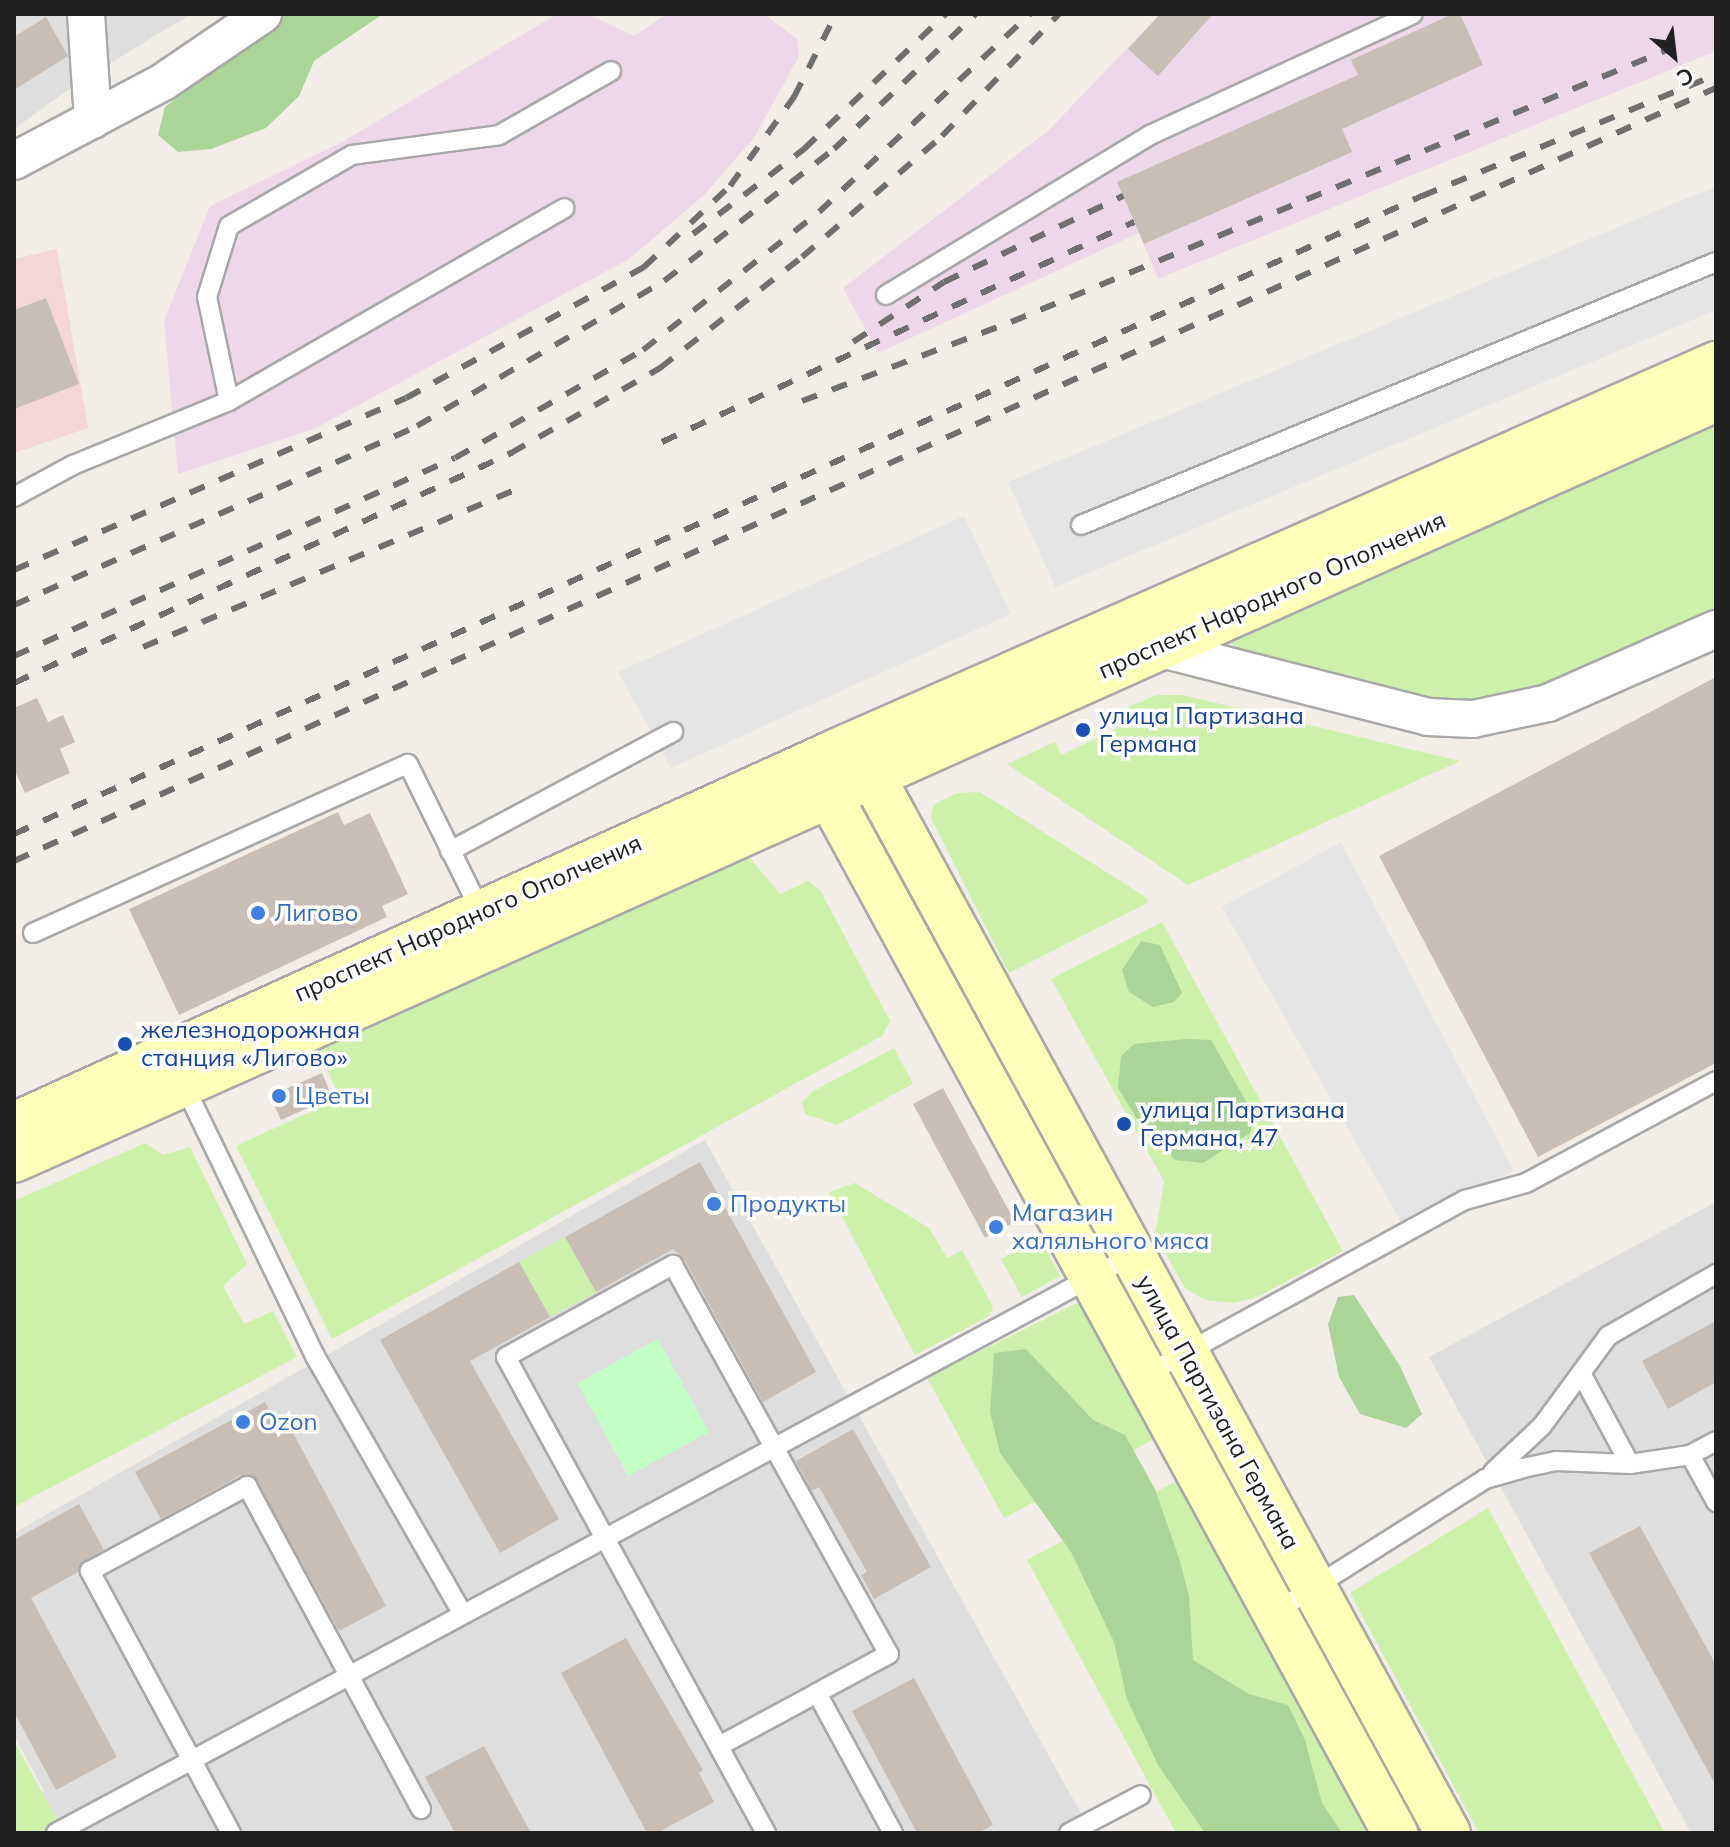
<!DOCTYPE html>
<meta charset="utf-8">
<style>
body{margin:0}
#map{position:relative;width:1730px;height:1847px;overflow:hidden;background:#f2eee7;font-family:Mulish,sans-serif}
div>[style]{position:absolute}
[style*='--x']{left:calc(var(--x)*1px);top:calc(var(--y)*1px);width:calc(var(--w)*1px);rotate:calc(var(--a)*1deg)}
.residential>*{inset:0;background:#dfdede}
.commercial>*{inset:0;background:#f4d6d5}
.industrial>*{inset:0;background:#ecd8e8}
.grass>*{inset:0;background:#cdf0aa}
.forest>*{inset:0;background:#abd598}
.park>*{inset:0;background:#c2fec6}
.parking>*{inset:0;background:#e5e5e5}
.building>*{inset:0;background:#c8beb6}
.roads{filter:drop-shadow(2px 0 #a8a8a8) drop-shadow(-2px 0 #a8a8a8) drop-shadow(0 2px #a8a8a8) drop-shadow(0 -2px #a8a8a8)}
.lane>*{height:18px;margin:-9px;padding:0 9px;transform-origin:9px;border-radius:9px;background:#fff}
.street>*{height:36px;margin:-18px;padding:0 18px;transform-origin:18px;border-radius:18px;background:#fff}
.secondary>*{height:44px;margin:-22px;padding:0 22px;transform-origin:22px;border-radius:22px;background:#fdffb8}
.rail>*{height:6px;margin-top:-3px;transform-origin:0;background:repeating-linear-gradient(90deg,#6f6f6f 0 16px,transparent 0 32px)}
.dots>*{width:22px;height:22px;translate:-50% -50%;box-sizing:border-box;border:4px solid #fff;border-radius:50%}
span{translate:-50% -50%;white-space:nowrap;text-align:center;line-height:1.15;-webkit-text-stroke:7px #fff;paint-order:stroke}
.street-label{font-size:24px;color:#212121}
.transit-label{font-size:24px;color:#164399}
.left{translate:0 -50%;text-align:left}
.shop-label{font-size:24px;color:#366cbe}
.frame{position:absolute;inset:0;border:16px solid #212121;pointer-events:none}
.north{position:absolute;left:1634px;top:16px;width:80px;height:80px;-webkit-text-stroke:6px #fff;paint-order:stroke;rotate:152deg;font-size:22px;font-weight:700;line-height:32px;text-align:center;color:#212121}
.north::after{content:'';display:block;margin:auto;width:28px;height:36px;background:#212121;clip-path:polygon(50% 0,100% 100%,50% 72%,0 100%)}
</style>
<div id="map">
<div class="residential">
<i style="clip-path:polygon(14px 14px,74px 14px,79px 82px,14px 129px)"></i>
<i style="clip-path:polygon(105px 14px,191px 14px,107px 65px)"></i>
<i style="clip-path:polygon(705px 1140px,1092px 1833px,14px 1833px,14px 1808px,44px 1791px,14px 1735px,14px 1533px)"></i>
<i style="clip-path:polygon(1716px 1202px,1716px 1833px,1691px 1833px,1429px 1357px)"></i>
</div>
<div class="commercial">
<i style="clip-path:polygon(57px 249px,88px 428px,14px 453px,14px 259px)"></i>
</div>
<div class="industrial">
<i style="clip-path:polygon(557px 14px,588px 14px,634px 36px,667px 14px,764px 14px,797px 39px,799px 56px,754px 138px,704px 195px,629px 259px,314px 429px,178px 474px,164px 321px,210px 206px,344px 141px)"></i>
<i style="clip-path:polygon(1160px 14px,1716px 14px,1716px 51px,1158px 279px,1139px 233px,878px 353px,843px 288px,1048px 131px)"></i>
</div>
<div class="grass">
<i style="clip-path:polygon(1716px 418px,1716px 609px,1543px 684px,1470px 701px,1402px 694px,1239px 651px,1231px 643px,1230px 637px)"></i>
<i style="clip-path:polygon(1157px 695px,1183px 695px,1460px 761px,1188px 885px,1007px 764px,1055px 742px,1061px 755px,1118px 728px,1112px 714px)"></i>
<i style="clip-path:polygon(980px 792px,1147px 898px,1148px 903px,1009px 973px,931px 818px,933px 805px,957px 793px)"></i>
<i style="clip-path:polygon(744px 851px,780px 894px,808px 881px,820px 890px,890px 1021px,882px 1036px,332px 1339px,236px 1146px,340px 1098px,317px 1048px)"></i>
<i style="clip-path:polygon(1162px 922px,1343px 1251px,1257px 1297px,1234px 1303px,1205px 1300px,1185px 1288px,1155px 1235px,1164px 1181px,1051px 979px)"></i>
<i style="clip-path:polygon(894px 1048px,913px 1084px,837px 1125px,805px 1114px,802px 1102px,812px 1092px)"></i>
<i style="clip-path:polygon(145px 1143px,163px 1155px,190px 1147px,247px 1264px,223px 1286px,244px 1324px,273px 1311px,297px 1357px,14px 1507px,14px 1201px)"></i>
<i style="clip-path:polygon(855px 1183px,929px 1228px,947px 1258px,962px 1250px,993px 1307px,989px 1316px,915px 1355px,829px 1192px)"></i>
<i style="clip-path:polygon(565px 1237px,596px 1292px,550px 1317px,519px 1262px)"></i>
<i style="clip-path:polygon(1040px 1238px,1060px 1276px,1022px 1297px,1001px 1259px)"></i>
<i style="clip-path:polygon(1079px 1302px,1087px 1307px,1158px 1437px,1004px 1518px,927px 1378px)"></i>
<i style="clip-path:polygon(1180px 1479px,1372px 1833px,1176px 1833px,1027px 1560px)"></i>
<i style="clip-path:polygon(1488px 1508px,1665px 1833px,1479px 1833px,1350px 1593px)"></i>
<i style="clip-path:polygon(14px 1741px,60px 1825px,46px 1833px,14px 1833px)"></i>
</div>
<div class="forest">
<i style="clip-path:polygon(260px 14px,383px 14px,314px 61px,299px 96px,266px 128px,211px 149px,178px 152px,158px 135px,165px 107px,256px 36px)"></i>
<i style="clip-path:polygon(1141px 941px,1160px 945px,1182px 993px,1174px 1002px,1153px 1007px,1129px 992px,1122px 970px)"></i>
<i style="clip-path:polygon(1187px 1039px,1211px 1040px,1254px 1115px,1250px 1133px,1203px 1163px,1175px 1160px,1139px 1122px,1118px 1088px,1121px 1056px,1134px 1044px)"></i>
<i style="clip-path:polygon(1354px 1295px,1400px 1366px,1422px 1414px,1406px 1428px,1360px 1414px,1339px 1377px,1328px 1324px,1338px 1297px)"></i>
<i style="clip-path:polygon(1026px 1349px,1093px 1420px,1125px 1435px,1155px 1489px,1179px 1558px,1189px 1596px,1193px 1660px,1249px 1694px,1288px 1705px,1305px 1740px,1322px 1803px,1342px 1833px,1205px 1833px,1158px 1765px,1127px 1699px,1114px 1642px,1071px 1552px,1000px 1453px,990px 1412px,994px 1353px)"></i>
</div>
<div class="park">
<i style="clip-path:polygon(658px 1339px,709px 1432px,628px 1476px,577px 1383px)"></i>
</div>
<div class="parking">
<i style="clip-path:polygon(1716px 186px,1716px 310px,1055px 587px,1008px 482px)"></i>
<i style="clip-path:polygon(964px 516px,1011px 614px,671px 768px,618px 672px)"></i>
<i style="clip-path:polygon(1341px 842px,1514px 1171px,1406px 1231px,1222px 907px)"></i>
</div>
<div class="building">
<i style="clip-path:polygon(1160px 14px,1213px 14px,1158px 76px,1128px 49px)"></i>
<i style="clip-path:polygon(1453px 14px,1460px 14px,1483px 65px,1342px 129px,1352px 152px,1144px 244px,1117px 182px,1358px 75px,1351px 60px)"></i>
<i style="clip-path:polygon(46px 17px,68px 56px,14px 90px,14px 37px)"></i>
<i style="clip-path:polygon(46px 298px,79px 384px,14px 409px,14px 310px)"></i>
<i style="clip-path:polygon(1716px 677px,1716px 1063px,1538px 1157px,1379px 856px)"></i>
<i style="clip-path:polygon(37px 698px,48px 722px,63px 715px,75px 742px,60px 749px,70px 773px,25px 793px,14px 769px,14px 708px)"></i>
<i style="clip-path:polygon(338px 812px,344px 825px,370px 813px,408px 894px,382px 906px,387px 917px,179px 1015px,129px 909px)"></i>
<i style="clip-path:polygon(322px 1073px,332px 1097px,281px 1120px,270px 1096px)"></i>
<i style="clip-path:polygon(943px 1088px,1015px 1222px,985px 1238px,913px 1104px)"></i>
<i style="clip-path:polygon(700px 1162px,816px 1372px,763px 1402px,684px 1259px,673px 1249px,596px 1292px,565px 1237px)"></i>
<i style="clip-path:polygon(519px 1262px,550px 1317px,470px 1361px,559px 1519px,500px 1553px,380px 1340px)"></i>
<i style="clip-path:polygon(1716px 1321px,1716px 1382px,1668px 1409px,1642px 1361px)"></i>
<i style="clip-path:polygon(265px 1402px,275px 1421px,284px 1416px,386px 1606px,339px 1631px,254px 1476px,241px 1475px,161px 1519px,135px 1472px)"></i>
<i style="clip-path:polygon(853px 1429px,931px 1567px,874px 1599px,861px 1575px,867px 1572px,819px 1487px,812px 1491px,796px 1461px)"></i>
<i style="clip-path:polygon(79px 1504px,104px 1550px,84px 1561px,78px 1572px,31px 1598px,117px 1757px,56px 1790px,14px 1712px,14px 1540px)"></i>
<i style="clip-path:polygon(1640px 1526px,1716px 1665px,1716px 1786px,1589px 1553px)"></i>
<i style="clip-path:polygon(626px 1638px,703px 1770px,699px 1773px,714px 1802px,657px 1833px,647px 1833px,561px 1673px)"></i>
<i style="clip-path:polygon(914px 1678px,993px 1825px,978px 1833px,917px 1833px,852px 1711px)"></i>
<i style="clip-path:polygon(484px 1746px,531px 1833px,455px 1833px,425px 1777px)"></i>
</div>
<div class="roads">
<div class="lane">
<i style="--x:886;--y:295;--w:309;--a:-31.2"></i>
<i style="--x:1150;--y:135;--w:289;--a:-24.7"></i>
<i style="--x:229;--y:401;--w:106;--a:-101.9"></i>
<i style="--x:207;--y:297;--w:74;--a:-72.8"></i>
<i style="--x:229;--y:226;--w:142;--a:-30"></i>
<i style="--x:352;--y:155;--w:148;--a:-7.7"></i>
<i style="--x:499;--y:135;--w:129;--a:-29.7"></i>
<i style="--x:14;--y:497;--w:67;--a:-28.5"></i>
<i style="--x:73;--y:465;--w:169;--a:-22.3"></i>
<i style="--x:229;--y:401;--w:387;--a:-29.9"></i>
<i style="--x:1081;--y:525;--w:687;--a:-22.5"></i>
<i style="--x:450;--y:851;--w:253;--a:-28.1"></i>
<i style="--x:33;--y:933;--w:411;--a:-24.3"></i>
<i style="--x:408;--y:764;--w:165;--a:63.7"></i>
<i style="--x:183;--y:1083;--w:303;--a:64.2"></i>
<i style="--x:315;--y:1356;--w:297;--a:60.2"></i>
<i style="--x:1145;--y:1375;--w:365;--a:-28.7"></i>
<i style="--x:1465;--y:1200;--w:63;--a:-15.6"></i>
<i style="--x:1526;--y:1183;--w:216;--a:-28.2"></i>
<i style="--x:1582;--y:1375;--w:101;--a:61.7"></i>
<i style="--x:1690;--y:1455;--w:30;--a:-28"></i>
<i style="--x:1493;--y:1472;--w:67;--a:-43.2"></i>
<i style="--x:1542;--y:1426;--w:112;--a:-53.7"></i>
<i style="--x:1608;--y:1336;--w:125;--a:-29.9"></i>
<i style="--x:1275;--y:1612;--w:249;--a:-32.3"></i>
<i style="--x:1485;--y:1479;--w:40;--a:-16"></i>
<i style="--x:1523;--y:1468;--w:34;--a:-12"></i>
<i style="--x:1556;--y:1461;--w:74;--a:2.3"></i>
<i style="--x:1630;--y:1464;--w:61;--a:-8.5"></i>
<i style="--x:1690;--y:1455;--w:54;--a:61"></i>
<i style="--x:719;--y:1746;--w:111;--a:-28.4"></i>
<i style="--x:56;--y:1833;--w:1222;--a:-28.22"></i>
<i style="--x:231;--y:1833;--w:298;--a:-118.3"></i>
<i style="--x:90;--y:1571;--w:179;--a:-28.4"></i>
<i style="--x:247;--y:1486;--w:367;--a:61.7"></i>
<i style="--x:766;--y:1833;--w:542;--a:-118.64"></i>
<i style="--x:506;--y:1357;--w:191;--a:-28.9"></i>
<i style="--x:673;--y:1265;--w:445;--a:61"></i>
<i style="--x:889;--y:1654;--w:82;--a:151.6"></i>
<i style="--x:817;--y:1693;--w:159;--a:61.5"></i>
<i style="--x:1069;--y:1833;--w:81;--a:-27.8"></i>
</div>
<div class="street">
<i style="--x:86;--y:14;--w:106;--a:86.2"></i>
<i style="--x:14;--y:161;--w:169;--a:-27.9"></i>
<i style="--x:163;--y:82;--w:121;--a:-34.2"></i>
<i style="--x:1154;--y:647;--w:283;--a:14.3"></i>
<i style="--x:1428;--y:717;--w:45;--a:2.5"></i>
<i style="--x:1473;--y:719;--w:77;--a:-12"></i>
<i style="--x:1548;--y:703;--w:184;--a:-23.8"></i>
</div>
<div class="secondary">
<i style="--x:847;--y:760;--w:28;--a:30"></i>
<i style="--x:871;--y:774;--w:1206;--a:61.42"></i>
<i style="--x:828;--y:793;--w:1185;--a:61.4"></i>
<i style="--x:14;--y:1125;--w:902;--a:-24.43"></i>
<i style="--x:835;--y:752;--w:963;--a:-23.77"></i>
<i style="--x:14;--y:1160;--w:1864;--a:-24.09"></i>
</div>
</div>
<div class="rail">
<i style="--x:693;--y:234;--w:140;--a:-37.4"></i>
<i style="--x:804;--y:149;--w:196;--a:-43.6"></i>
<i style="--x:853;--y:342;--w:109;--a:-33.4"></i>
<i style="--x:944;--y:282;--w:199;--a:-25.7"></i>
<i style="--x:802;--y:401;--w:223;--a:-20.7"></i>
<i style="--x:1011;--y:322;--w:710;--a:-22.52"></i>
<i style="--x:662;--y:442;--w:521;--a:-24.99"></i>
<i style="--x:14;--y:570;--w:428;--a:-23.7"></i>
<i style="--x:406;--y:398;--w:272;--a:-28.8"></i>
<i style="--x:644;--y:267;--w:118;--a:-43.3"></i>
<i style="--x:730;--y:186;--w:110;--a:-54.3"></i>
<i style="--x:794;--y:97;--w:93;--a:-63.2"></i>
<i style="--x:14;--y:605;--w:441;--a:-23.9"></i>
<i style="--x:417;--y:426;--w:286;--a:-30.4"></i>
<i style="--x:664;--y:281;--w:215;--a:-37.8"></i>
<i style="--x:834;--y:149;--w:196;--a:-43.6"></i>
<i style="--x:143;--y:647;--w:410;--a:-22.9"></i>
<i style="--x:14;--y:656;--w:483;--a:-24.2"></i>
<i style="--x:455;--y:458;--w:217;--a:-29.9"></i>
<i style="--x:643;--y:350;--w:224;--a:-38.1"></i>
<i style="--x:819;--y:212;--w:289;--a:-43.2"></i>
<i style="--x:14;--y:683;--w:548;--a:-24.83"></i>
<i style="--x:511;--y:453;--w:172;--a:-29.7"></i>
<i style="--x:660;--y:368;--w:180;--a:-38"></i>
<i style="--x:802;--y:257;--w:185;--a:-40.8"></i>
<i style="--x:942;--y:136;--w:169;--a:-46.2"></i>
<i style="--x:14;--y:834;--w:1546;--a:-24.38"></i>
<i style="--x:1422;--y:196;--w:318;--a:-22.4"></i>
<i style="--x:14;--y:861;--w:1869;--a:-24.43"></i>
</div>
<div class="dots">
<i style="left:1083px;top:730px;background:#1a4fb4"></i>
<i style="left:258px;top:913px;background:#3f7fe0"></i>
<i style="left:125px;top:1044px;background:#1a4fb4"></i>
<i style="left:279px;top:1096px;background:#3f7fe0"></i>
<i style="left:1124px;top:1124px;background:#1a4fb4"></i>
<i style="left:714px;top:1204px;background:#3f7fe0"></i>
<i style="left:996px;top:1227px;background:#3f7fe0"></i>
<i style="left:243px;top:1422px;background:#3f7fe0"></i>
</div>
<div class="street-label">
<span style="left:1272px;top:595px;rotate:-24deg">проспект Народного Ополчения</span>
<span style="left:468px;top:918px;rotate:-24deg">проспект Народного Ополчения</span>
<span style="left:1218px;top:1412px;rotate:61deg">улица Партизана Германа</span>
</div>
<div class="transit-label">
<span class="left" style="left:1099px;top:730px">улица Партизана<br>Германа</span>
<span class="left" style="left:141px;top:1044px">железнодорожная<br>станция «Лигово»</span>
<span class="left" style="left:1140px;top:1124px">улица Партизана<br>Германа, 47</span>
</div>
<div class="shop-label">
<span class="left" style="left:274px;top:913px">Лигово</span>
<span class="left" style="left:295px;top:1096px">Цветы</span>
<span class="left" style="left:730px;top:1204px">Продукты</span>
<span class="left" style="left:1012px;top:1227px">Магазин<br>халяльного мяса</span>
<span class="left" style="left:259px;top:1422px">Ozon</span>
</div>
<div class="frame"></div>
<div class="north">С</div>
</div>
